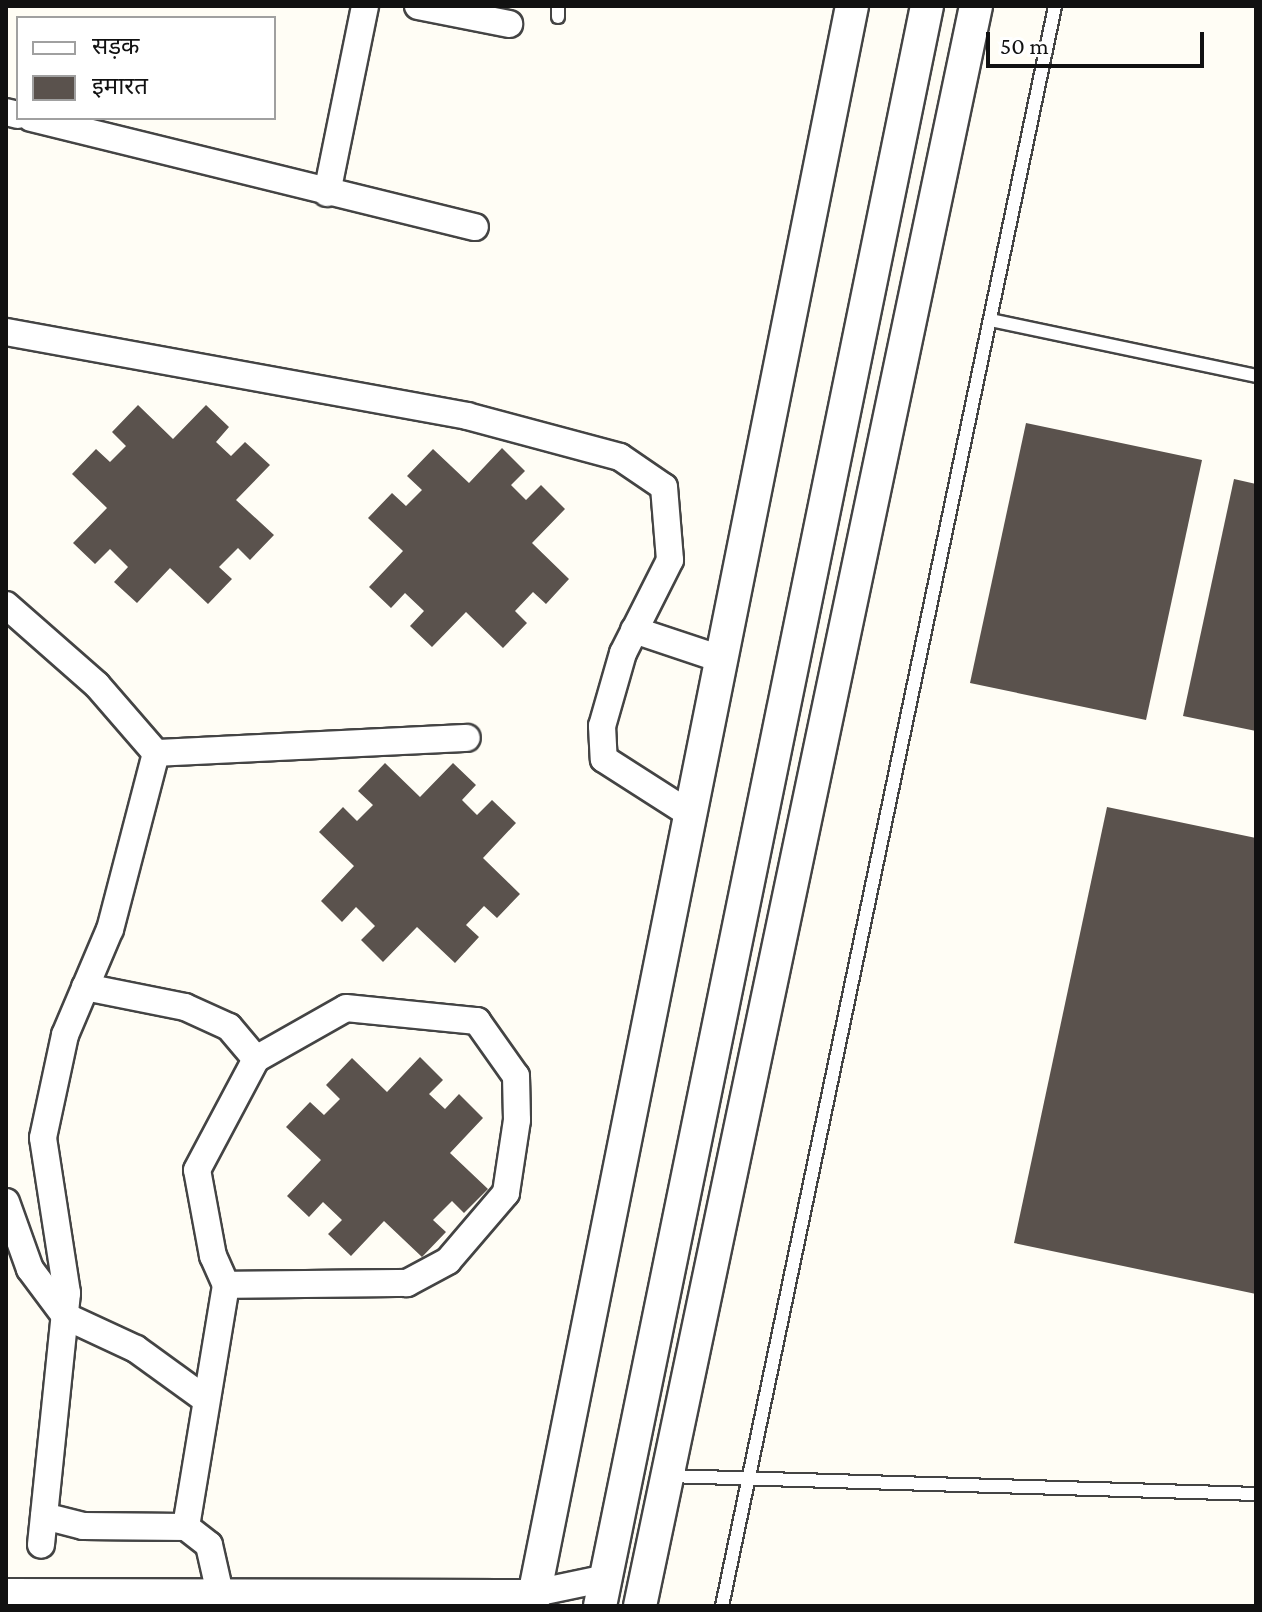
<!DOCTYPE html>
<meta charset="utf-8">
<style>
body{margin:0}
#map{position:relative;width:1262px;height:1612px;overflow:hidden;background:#fffdf5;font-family:"Crimson Pro","Noto Sans Devanagari",serif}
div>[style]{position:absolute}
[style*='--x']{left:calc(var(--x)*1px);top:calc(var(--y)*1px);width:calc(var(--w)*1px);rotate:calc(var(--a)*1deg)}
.building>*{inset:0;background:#5a524d}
.roads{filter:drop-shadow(2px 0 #444) drop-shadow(-2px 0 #444) drop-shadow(0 2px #444) drop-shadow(0 -2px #444)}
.service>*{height:12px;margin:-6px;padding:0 6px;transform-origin:6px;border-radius:6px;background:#fff}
.minor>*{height:26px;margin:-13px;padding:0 13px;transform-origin:13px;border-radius:13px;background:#fff}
.tertiary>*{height:32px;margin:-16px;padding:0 16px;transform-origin:16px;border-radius:16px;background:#fff}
span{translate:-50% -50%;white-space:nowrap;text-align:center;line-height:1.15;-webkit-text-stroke:8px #fff;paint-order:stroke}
.frame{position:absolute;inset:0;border:8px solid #111;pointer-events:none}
.legend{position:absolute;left:16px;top:16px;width:260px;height:104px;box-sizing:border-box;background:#fff;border:2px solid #a0a0a0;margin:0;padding:10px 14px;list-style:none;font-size:24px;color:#111}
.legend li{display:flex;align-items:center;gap:16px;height:40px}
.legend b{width:40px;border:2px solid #a0a0a0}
.scale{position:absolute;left:986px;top:32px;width:218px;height:36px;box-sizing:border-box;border:4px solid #111;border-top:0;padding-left:10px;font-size:24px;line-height:28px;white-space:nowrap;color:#111;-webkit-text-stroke:6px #fff;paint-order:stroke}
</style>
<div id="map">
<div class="building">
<i style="clip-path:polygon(138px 405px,173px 439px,206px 405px,229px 427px,216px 442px,231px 456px,245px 442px,270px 465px,236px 500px,274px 535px,250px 560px,238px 548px,219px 567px,232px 579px,208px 604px,170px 568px,137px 603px,114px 582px,128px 567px,110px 549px,95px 564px,73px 543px,107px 508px,72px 474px,96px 449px,110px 462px,126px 446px,112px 432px)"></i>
<i style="clip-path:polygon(1026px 423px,1202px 460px,1146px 720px,970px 683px)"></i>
<i style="clip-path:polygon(502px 448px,525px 471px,511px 485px,526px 500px,541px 485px,565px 509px,532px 543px,569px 579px,546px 604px,533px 592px,515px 611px,527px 623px,503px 648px,466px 612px,432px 647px,410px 626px,424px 611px,405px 593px,391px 608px,369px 587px,403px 551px,368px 518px,392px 493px,406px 506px,422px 490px,407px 476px,433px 449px,469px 483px)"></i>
<i style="clip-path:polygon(1234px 479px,1256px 484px,1256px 731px,1183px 716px)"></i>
<i style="clip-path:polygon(385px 763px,420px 797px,453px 763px,476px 785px,462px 800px,477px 815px,492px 800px,516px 823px,483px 858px,520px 894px,497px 918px,484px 906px,466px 925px,479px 937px,455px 963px,417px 927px,383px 962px,361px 940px,375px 926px,356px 907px,342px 922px,321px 901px,354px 866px,319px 832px,343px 807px,357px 821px,373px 805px,358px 791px)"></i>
<i style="clip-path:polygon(1107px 807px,1256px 838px,1256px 1294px,1014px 1243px)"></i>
<i style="clip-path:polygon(420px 1057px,443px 1080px,429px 1094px,445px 1109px,459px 1094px,483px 1118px,450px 1153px,488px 1189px,464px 1213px,452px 1201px,433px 1220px,446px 1232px,422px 1257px,384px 1221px,351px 1256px,328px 1234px,342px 1220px,323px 1202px,309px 1217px,287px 1196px,321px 1160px,286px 1127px,310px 1102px,324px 1115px,340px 1099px,326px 1085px,352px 1058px,387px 1092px)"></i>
</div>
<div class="roads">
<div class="service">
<i style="--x:558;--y:6;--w:11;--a:90"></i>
<i style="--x:991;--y:320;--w:271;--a:11.9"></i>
<i style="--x:668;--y:1476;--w:588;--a:1.75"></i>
<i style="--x:722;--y:1606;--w:1634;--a:-78.24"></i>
</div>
<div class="minor">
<i style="--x:418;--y:6;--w:93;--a:11.2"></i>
<i style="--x:6;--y:112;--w:12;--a:14"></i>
<i style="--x:31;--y:118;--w:457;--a:13.8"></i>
<i style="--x:327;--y:193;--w:191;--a:-78.5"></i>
<i style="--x:6;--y:332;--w:469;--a:10.3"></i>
<i style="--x:467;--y:416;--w:158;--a:15"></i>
<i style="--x:620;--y:457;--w:53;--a:34.3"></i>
<i style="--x:664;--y:487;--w:73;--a:85.3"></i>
<i style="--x:670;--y:560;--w:104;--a:116.8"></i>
<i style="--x:623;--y:653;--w:76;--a:106"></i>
<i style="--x:602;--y:726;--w:33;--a:87"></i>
<i style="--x:604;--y:759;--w:102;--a:32.6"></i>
<i style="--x:6;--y:605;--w:121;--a:41.3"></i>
<i style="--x:97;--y:685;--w:90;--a:49.1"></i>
<i style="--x:156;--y:753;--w:182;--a:104.6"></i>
<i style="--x:110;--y:929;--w:115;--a:113"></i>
<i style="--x:65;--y:1035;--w:105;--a:102.1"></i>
<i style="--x:43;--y:1138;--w:157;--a:81.2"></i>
<i style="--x:67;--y:1293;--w:253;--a:95.9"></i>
<i style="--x:634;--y:630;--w:92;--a:18.4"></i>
<i style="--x:156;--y:753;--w:311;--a:-2.8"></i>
<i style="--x:85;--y:987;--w:102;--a:11.3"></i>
<i style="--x:185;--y:1007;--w:48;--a:24.4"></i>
<i style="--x:229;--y:1027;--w:42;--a:49.8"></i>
<i style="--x:256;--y:1059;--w:103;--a:-29.5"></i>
<i style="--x:346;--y:1008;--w:132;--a:5.7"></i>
<i style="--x:477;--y:1021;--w:67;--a:54.7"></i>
<i style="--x:516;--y:1076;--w:44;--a:88.7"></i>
<i style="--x:517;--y:1120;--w:74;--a:98.6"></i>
<i style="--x:506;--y:1193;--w:89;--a:130.5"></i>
<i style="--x:448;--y:1261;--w:47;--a:151.8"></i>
<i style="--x:407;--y:1283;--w:181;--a:179.4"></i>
<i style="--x:226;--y:1285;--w:245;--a:99.4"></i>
<i style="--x:6;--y:1202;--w:71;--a:70.3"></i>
<i style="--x:30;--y:1269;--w:59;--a:53.3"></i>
<i style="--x:65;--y:1316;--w:78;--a:24.9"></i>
<i style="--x:136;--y:1349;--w:85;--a:35.9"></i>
<i style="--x:226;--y:1285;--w:32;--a:-114"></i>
<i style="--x:213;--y:1256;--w:87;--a:-100.5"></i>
<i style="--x:197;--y:1170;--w:126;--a:-62"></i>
<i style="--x:44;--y:1516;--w:40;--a:14.4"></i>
<i style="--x:83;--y:1526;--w:103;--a:0.6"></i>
<i style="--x:186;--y:1527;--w:29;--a:38"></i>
<i style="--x:209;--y:1545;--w:45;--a:77.2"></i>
<i style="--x:6;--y:1592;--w:529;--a:0.11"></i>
<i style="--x:535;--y:1593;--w:73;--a:-11.9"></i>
</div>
<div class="tertiary">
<i style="--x:532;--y:1606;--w:1632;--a:-78.69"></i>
<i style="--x:600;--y:1606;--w:1633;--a:-78.45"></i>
<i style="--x:640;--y:1606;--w:1635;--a:-78.14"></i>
</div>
</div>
<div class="frame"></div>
<ul class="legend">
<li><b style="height:10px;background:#fff"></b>सड़क</li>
<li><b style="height:22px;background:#5a524d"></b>इमारत</li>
</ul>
<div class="scale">50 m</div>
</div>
